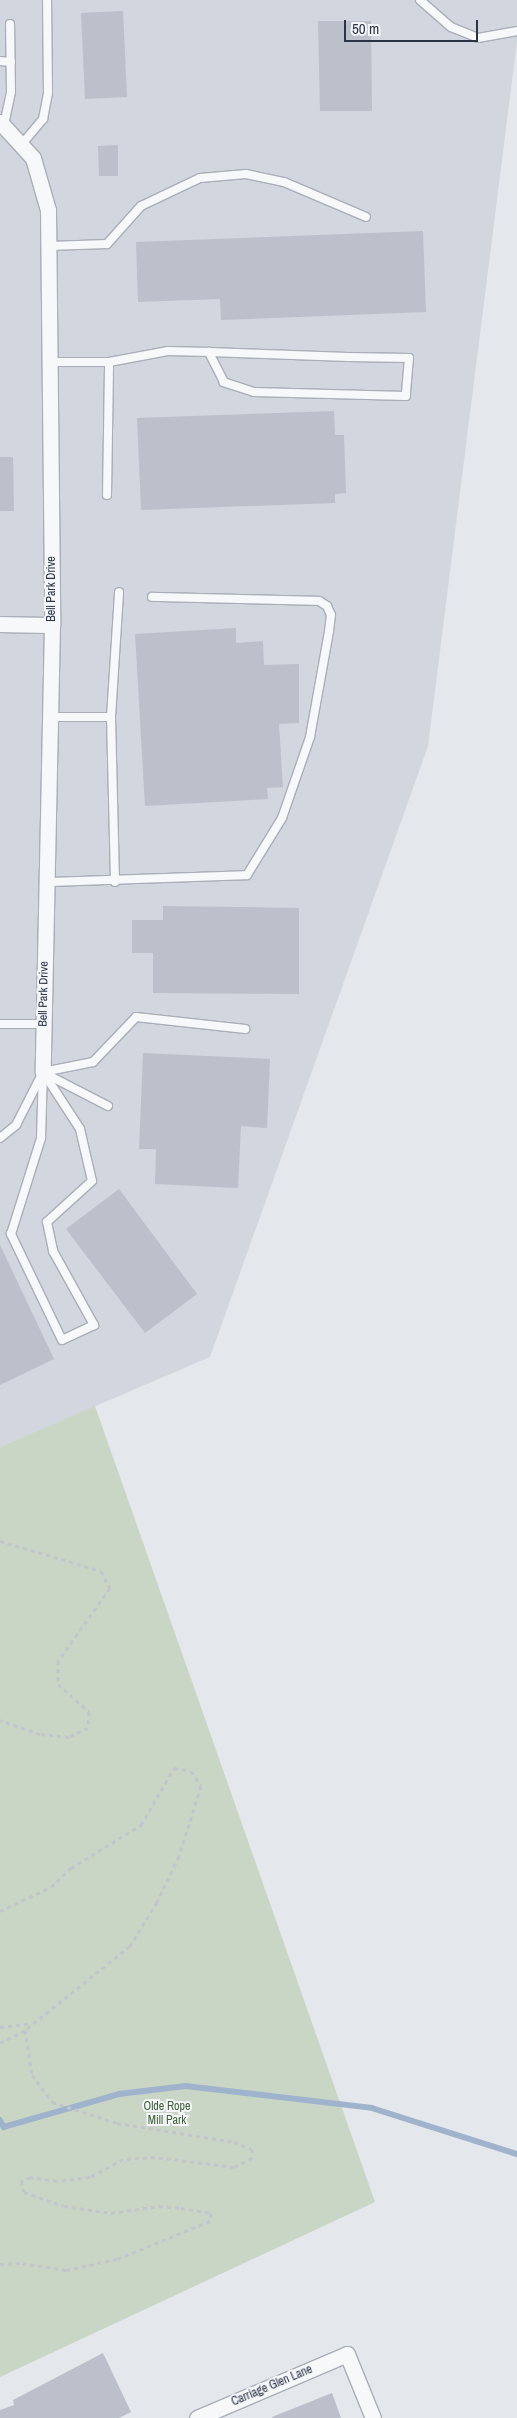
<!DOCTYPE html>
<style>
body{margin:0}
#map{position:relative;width:517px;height:2418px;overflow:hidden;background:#e4e7ec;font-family:"Archivo Narrow",sans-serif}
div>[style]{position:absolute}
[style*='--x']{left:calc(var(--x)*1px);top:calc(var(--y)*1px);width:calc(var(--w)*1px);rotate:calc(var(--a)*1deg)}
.built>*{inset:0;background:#d2d6de}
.green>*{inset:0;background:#c9d6c5}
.stream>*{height:5.5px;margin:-2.75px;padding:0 2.75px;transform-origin:2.75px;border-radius:2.75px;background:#9fb4cc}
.building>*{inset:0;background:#bbc0ca}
.path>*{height:3px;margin-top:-1.5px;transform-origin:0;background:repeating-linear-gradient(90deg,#c2c5cb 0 4px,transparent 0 8px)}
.roads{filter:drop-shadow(1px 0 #a9aeb7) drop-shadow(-1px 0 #a9aeb7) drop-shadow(0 1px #a9aeb7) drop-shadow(0 -1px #a9aeb7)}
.service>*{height:8px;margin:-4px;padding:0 4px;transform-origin:4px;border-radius:4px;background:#f7f8fa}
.minor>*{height:15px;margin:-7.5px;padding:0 7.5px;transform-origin:7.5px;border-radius:7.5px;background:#f7f8fa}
span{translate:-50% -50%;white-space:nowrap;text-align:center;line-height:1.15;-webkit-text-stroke:4px #f4f6f9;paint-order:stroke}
.street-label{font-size:12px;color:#2b3445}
.park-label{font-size:12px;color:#3f6138}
.scale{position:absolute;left:344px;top:20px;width:134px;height:22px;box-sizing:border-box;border:2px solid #2b3445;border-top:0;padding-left:6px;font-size:15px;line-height:18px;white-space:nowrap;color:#2b3445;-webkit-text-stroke:4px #f4f6f9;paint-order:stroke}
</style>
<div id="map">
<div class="built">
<i style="clip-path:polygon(0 0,517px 0,517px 41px,428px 746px,210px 1357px,0 1447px)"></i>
</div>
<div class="green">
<i style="clip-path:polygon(95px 1406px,375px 2202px,0 2377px,0 1447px)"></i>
</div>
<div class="stream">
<i style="--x:0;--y:2120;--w:8;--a:60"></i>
<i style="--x:4;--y:2127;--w:120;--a:-16"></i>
<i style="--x:119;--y:2094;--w:67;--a:-6.8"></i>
<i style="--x:186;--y:2086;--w:187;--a:6.7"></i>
<i style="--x:372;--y:2108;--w:152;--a:17.6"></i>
</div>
<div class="building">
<i style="clip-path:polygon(123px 11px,127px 97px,85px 99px,81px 13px)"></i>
<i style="clip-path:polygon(318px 21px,371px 21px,372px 111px,320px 111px)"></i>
<i style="clip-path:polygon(118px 145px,118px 176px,99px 176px,98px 146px)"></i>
<i style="clip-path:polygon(423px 231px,426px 312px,221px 320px,220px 299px,138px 302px,136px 242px)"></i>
<i style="clip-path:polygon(334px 411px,335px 435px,344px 435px,346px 493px,335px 494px,335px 503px,141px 510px,137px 418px)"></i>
<i style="clip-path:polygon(0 457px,13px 457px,14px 511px,0 511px)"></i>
<i style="clip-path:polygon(236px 628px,236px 643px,263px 641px,264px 665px,299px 664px,299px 723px,279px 724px,283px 787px,267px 788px,268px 799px,145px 806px,135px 634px)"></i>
<i style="clip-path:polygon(163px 906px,299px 908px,299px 994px,153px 993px,153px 953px,132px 953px,132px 920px,163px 920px)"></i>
<i style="clip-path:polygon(143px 1053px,270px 1059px,267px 1128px,241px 1126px,238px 1188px,155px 1184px,156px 1149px,139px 1149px)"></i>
<i style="clip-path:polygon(119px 1189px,197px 1294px,145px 1333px,66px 1229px)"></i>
<i style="clip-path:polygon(0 1245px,54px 1359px,0 1385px)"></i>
<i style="clip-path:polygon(103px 2353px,131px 2412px,119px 2418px,0 2418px,0 2410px,14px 2405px,13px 2400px)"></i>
<i style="clip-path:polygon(332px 2393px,341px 2418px,272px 2418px,272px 2417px)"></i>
</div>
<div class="path">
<i style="--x:0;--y:1541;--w:105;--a:16.5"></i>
<i style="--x:101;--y:1571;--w:19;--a:62"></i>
<i style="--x:110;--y:1588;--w:90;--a:125.5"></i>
<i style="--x:58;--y:1661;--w:23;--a:90"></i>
<i style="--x:58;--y:1684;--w:42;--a:42.1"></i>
<i style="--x:89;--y:1712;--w:16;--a:94"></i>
<i style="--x:88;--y:1728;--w:21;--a:155"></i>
<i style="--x:69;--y:1737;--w:29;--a:-174"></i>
<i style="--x:40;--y:1734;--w:42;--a:-160.7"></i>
<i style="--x:0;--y:1911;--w:56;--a:-25.2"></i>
<i style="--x:51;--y:1887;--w:28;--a:-44"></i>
<i style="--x:71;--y:1868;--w:82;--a:-31.6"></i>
<i style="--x:141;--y:1825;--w:66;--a:-59.9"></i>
<i style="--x:174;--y:1768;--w:17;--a:10"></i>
<i style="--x:191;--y:1771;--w:18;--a:56"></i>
<i style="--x:201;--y:1786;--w:73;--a:107.4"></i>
<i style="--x:179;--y:1856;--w:51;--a:115.6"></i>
<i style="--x:157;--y:1902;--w:52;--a:121.5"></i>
<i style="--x:130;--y:1946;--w:134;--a:141.3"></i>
<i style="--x:0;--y:2027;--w:31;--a:-7"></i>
<i style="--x:0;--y:2043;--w:28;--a:-27"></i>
<i style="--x:25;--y:2030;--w:46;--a:81.2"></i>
<i style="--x:32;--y:2075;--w:34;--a:53"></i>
<i style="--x:52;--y:2102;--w:68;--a:17.9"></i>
<i style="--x:117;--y:2123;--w:119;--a:9.2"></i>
<i style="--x:234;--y:2142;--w:19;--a:21"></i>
<i style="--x:252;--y:2149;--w:9;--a:90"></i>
<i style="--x:252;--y:2158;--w:20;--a:153"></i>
<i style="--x:234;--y:2167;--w:80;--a:-172.8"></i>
<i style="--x:155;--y:2157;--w:32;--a:176"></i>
<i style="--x:123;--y:2159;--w:38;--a:151"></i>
<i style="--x:90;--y:2177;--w:33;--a:173"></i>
<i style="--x:57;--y:2181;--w:27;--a:-172"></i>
<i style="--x:30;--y:2177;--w:10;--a:156"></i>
<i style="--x:21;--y:2181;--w:11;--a:75"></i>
<i style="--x:24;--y:2192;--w:42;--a:19.3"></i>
<i style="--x:64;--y:2206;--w:48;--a:8.5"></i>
<i style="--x:111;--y:2213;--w:49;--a:-8.3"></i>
<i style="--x:159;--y:2206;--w:22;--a:5"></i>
<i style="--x:181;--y:2208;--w:30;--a:9"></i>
<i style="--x:211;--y:2213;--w:8;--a:97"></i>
<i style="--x:210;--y:2221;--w:100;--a:157.8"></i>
<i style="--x:117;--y:2259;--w:52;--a:167.8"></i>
<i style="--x:66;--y:2270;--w:47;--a:-171.3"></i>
<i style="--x:20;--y:2263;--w:20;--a:177"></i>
</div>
<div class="roads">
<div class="service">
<i style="--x:420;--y:0;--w:41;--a:41.1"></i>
<i style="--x:451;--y:27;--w:29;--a:22"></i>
<i style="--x:478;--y:38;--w:40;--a:-10"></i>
<i style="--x:0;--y:61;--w:11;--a:5"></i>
<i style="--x:4;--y:125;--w:34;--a:-78"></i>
<i style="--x:11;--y:92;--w:68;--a:-90.8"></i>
<i style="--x:22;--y:144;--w:33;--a:-50"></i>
<i style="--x:43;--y:119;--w:26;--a:-79"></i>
<i style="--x:48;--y:93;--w:93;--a:-90.6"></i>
<i style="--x:49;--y:246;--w:58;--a:-2"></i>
<i style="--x:107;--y:244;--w:51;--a:-48.2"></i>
<i style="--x:141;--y:206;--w:65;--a:-25.4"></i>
<i style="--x:200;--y:178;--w:46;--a:-5"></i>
<i style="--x:246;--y:174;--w:39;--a:12"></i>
<i style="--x:284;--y:182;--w:89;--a:23.1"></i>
<i style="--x:50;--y:362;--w:59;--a:0"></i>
<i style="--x:109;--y:362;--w:60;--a:-10.6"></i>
<i style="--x:168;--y:351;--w:41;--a:1.4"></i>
<i style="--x:209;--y:352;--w:139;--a:2.1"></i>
<i style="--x:348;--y:357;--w:61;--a:0.9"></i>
<i style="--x:409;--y:358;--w:38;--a:95"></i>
<i style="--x:406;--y:396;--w:152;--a:-178.5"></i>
<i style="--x:254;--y:392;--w:32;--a:-162"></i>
<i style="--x:224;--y:382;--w:34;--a:-117"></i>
<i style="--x:107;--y:495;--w:133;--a:-89.1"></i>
<i style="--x:50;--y:717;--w:61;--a:0"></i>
<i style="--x:111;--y:717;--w:165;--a:88.6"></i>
<i style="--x:111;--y:717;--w:125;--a:-86.3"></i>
<i style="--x:47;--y:882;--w:200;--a:-2"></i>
<i style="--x:247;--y:875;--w:67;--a:-58.4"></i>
<i style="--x:282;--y:818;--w:86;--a:-70.9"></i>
<i style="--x:310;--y:737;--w:108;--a:-79.8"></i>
<i style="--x:329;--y:631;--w:16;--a:-83"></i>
<i style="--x:331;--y:615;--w:10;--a:-114"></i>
<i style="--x:327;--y:606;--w:9;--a:-148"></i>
<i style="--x:319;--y:601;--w:167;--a:-178.6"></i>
<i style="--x:0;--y:1024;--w:44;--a:0"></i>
<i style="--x:43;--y:1072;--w:68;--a:57"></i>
<i style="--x:80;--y:1129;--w:53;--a:77"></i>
<i style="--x:92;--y:1181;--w:61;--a:137.7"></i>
<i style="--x:47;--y:1222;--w:30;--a:78"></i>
<i style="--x:53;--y:1251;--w:85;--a:61"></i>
<i style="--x:94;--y:1325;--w:35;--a:155"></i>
<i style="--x:62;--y:1340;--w:118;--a:-115.7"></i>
<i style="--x:11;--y:1234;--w:101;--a:-72.6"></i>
<i style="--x:41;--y:1138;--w:66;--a:-88.3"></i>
<i style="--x:43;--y:1072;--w:51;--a:-11.3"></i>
<i style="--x:93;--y:1062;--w:62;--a:-46.3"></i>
<i style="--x:136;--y:1017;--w:110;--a:6.3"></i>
<i style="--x:44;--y:1073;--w:72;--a:27.3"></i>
<i style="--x:0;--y:1138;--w:21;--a:-39"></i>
<i style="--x:16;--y:1125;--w:57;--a:-63"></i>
</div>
<div class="minor">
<i style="--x:0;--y:122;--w:49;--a:47.5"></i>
<i style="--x:33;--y:158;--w:54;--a:73.9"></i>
<i style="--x:48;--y:210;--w:415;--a:89.4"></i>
<i style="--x:52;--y:625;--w:447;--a:91.2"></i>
<i style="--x:0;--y:624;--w:52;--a:1.1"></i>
<i style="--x:197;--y:2418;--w:163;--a:-23.1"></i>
<i style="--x:347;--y:2354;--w:69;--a:67.9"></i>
</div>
</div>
<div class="street-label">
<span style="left:52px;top:589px;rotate:-90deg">Bell Park Drive</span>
<span style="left:44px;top:994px;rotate:-89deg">Bell Park Drive</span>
<span style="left:272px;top:2386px;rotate:-23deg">Carriage Glen Lane</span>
</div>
<div class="park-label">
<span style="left:167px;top:2114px">Olde Rope<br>Mill Park</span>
</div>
<div class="scale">50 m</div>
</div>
